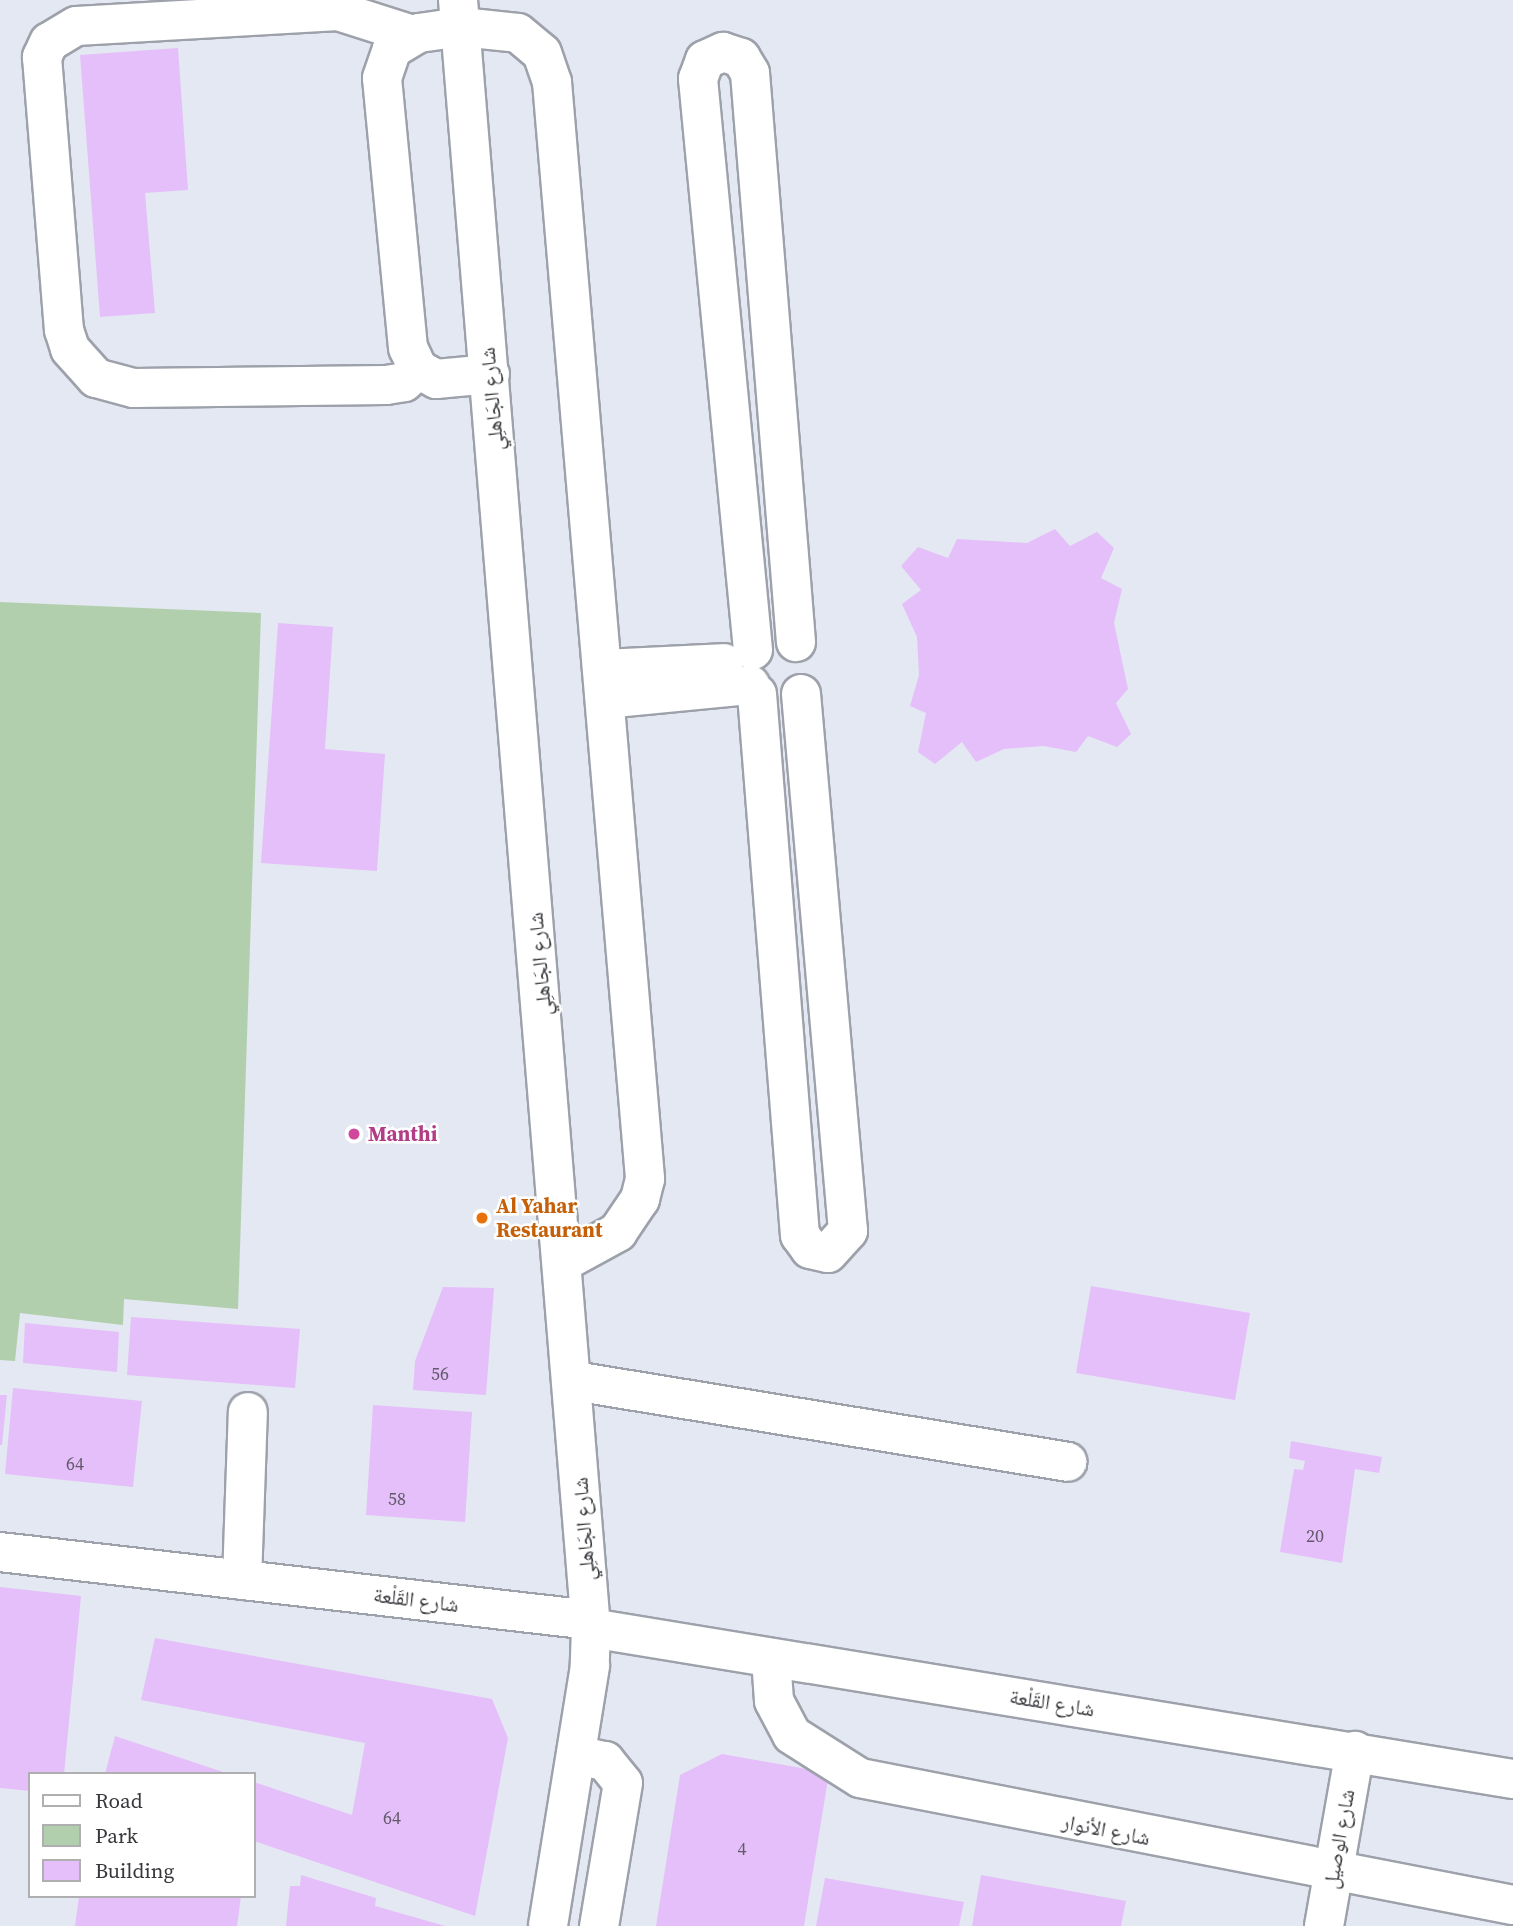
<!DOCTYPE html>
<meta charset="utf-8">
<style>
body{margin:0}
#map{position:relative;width:1513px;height:1926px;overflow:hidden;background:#e4e8f2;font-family:"Source Serif 4","Noto Naskh Arabic",serif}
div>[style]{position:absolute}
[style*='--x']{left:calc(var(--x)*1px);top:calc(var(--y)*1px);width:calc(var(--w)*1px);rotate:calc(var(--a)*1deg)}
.green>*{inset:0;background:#b1cfac}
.building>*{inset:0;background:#e5bff9}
.roads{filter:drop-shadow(2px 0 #9da1aa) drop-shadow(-2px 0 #9da1aa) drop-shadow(0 2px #9da1aa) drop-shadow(0 -2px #9da1aa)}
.minor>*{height:38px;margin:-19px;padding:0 19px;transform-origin:19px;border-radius:19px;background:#fff}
.dots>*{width:19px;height:19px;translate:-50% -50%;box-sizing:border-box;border:4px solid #fff;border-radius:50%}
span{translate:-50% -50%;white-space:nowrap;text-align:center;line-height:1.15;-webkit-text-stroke:5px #fff;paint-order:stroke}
.number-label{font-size:18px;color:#625a6b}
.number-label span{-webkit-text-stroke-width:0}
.street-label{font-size:21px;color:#37383c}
.hotel-label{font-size:21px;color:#b23c85;font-weight:700}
.left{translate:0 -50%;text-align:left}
.food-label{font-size:21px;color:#c56008;font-weight:700}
.legend{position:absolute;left:28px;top:1772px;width:228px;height:126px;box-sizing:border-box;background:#fff;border:2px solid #afafb1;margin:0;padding:9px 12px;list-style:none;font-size:21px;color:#37383c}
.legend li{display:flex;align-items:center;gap:14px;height:35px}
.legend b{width:35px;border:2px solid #afafb1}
</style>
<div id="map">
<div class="green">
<i style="clip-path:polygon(0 602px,261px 613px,238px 1309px,124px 1299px,123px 1325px,20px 1313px,15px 1361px,0 1360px)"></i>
</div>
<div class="building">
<i style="clip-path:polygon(178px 48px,188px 190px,145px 193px,155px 313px,100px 317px,80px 55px)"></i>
<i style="clip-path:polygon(1055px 529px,1070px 546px,1097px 532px,1114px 548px,1101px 578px,1122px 589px,1114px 623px,1128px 689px,1116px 703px,1131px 734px,1117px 747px,1088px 736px,1076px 752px,1044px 746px,1004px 749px,976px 762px,962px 742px,935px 764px,918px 752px,926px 713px,910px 706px,919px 675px,917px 637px,902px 604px,921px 590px,901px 566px,918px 547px,948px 558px,957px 539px,1027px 543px)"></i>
<i style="clip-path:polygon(278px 623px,333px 627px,325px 749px,385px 754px,377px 871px,261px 863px)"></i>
<i style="clip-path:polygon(1091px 1286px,1250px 1313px,1235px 1400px,1076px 1373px)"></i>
<i style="clip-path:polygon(443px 1287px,494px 1288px,486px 1395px,413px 1390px,415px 1361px)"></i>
<i style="clip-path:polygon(131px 1317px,300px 1329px,295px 1388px,127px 1375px)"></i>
<i style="clip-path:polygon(25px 1323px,119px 1332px,117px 1372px,23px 1363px)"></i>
<i style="clip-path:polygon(13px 1388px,142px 1401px,133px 1487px,5px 1474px)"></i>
<i style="clip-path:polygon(0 1395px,7px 1395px,2px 1445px,0 1445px)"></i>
<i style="clip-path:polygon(373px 1405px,472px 1412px,465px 1522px,366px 1515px)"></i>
<i style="clip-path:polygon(1291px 1441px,1382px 1457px,1379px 1473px,1355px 1469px,1342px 1563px,1280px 1552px,1294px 1469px,1303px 1470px,1305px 1461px,1289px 1458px)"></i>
<i style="clip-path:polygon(0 1587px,81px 1596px,64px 1774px,30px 1774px,30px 1791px,0 1788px)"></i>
<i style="clip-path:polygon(155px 1638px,492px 1699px,508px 1738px,475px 1916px,254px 1841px,254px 1782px,352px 1815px,365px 1743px,141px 1700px)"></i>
<i style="clip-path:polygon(115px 1736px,226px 1773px,226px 1774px,105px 1774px)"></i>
<i style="clip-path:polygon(722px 1754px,829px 1773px,804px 1926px,656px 1926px,680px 1775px)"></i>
<i style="clip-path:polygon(301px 1875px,376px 1898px,375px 1906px,445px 1926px,286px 1926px,290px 1886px,300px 1886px)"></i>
<i style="clip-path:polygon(981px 1875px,1126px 1901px,1121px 1926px,972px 1926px)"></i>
<i style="clip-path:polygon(825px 1878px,964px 1902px,959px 1926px,816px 1926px)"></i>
<i style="clip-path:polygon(79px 1896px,241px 1896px,237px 1926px,75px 1926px)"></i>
</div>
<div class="roads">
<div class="minor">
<i style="--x:458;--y:0;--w:1633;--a:85.33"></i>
<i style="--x:591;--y:1628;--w:38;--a:92"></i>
<i style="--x:590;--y:1666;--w:263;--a:99.2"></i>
<i style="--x:413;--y:35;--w:79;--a:-162.3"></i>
<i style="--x:338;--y:11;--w:262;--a:176.7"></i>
<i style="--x:76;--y:26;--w:31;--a:149"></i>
<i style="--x:49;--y:42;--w:17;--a:115"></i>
<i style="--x:42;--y:57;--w:274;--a:85.4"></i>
<i style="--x:64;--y:330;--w:20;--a:72"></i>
<i style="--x:70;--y:349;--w:39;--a:48"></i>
<i style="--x:96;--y:378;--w:39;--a:15"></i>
<i style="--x:134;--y:388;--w:252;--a:-0.7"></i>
<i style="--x:386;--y:385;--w:18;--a:-9"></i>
<i style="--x:404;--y:382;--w:19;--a:-43"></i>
<i style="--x:490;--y:374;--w:54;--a:174.7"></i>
<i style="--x:436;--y:379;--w:21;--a:-151"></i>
<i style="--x:418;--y:369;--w:23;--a:-115"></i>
<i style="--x:408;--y:348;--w:271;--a:-95.5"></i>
<i style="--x:382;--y:78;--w:31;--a:-71"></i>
<i style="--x:392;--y:49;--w:31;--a:-31"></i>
<i style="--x:419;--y:33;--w:42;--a:-8.1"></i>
<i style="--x:461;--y:27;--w:57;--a:6"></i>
<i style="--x:518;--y:33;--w:31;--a:40"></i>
<i style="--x:542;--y:53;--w:31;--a:71"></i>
<i style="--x:552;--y:82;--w:1101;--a:85.15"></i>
<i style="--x:645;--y:1179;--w:21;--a:104"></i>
<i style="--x:640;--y:1199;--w:40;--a:124"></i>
<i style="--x:618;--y:1232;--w:60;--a:151.3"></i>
<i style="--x:753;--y:650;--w:574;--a:-95.5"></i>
<i style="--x:698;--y:79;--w:20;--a:-70"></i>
<i style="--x:705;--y:60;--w:20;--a:-24"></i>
<i style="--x:723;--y:52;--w:19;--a:18"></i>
<i style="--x:741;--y:58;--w:17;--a:59"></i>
<i style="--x:750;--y:73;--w:571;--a:85.38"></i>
<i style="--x:602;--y:669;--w:122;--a:-2.8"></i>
<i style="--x:757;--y:694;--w:543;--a:85.46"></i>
<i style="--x:800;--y:1235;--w:17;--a:54"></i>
<i style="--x:810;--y:1249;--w:18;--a:13"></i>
<i style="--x:828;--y:1253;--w:30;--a:-48"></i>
<i style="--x:848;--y:1231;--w:539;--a:-95"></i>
<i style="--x:605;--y:699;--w:146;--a:-5.5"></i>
<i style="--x:574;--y:1381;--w:500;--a:9.3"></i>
<i style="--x:0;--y:1552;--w:594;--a:6.57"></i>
<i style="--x:242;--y:1580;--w:168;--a:-88"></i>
<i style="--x:591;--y:1628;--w:934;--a:9.3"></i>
<i style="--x:771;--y:1658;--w:43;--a:86"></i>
<i style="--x:774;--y:1701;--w:38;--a:62"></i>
<i style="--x:792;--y:1735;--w:80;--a:32.3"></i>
<i style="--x:860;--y:1778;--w:665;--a:11.01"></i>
<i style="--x:576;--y:1755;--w:30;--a:12"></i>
<i style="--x:605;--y:1761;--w:28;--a:51"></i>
<i style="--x:623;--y:1783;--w:145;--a:99.5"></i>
<i style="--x:1324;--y:1926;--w:178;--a:-80"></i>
</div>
</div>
<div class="dots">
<i style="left:354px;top:1134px;background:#d1479c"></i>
<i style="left:482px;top:1218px;background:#e8710a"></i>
</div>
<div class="number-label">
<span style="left:440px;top:1374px">56</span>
<span style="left:75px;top:1464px">64</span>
<span style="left:397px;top:1499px">58</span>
<span style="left:1315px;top:1536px">20</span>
<span style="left:392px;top:1818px">64</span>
<span style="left:742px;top:1849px">4</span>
</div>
<div class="street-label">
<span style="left:492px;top:399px;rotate:-95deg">شارع الجَاهلِي</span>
<span style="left:540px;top:964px;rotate:-95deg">شارع الجَاهلِي</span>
<span style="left:584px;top:1529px;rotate:-94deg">شارع الجَاهلِي</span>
<span style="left:416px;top:1600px;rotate:7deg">شارع القَلْعة</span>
<span style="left:1052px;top:1703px;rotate:9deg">شارع القَلْعة</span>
<span style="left:1106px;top:1830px;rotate:11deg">شارع الأنوار</span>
<span style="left:1339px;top:1839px;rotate:-80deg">شارع الوصيل</span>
</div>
<div class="hotel-label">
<span class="left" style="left:368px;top:1134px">Manthi</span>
</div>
<div class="food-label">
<span class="left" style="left:496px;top:1218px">Al Yahar<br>Restaurant</span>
</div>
<ul class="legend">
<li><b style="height:9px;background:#fff"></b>Road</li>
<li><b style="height:19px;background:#b1cfac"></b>Park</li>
<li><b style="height:19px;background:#e5bff9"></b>Building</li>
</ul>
</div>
